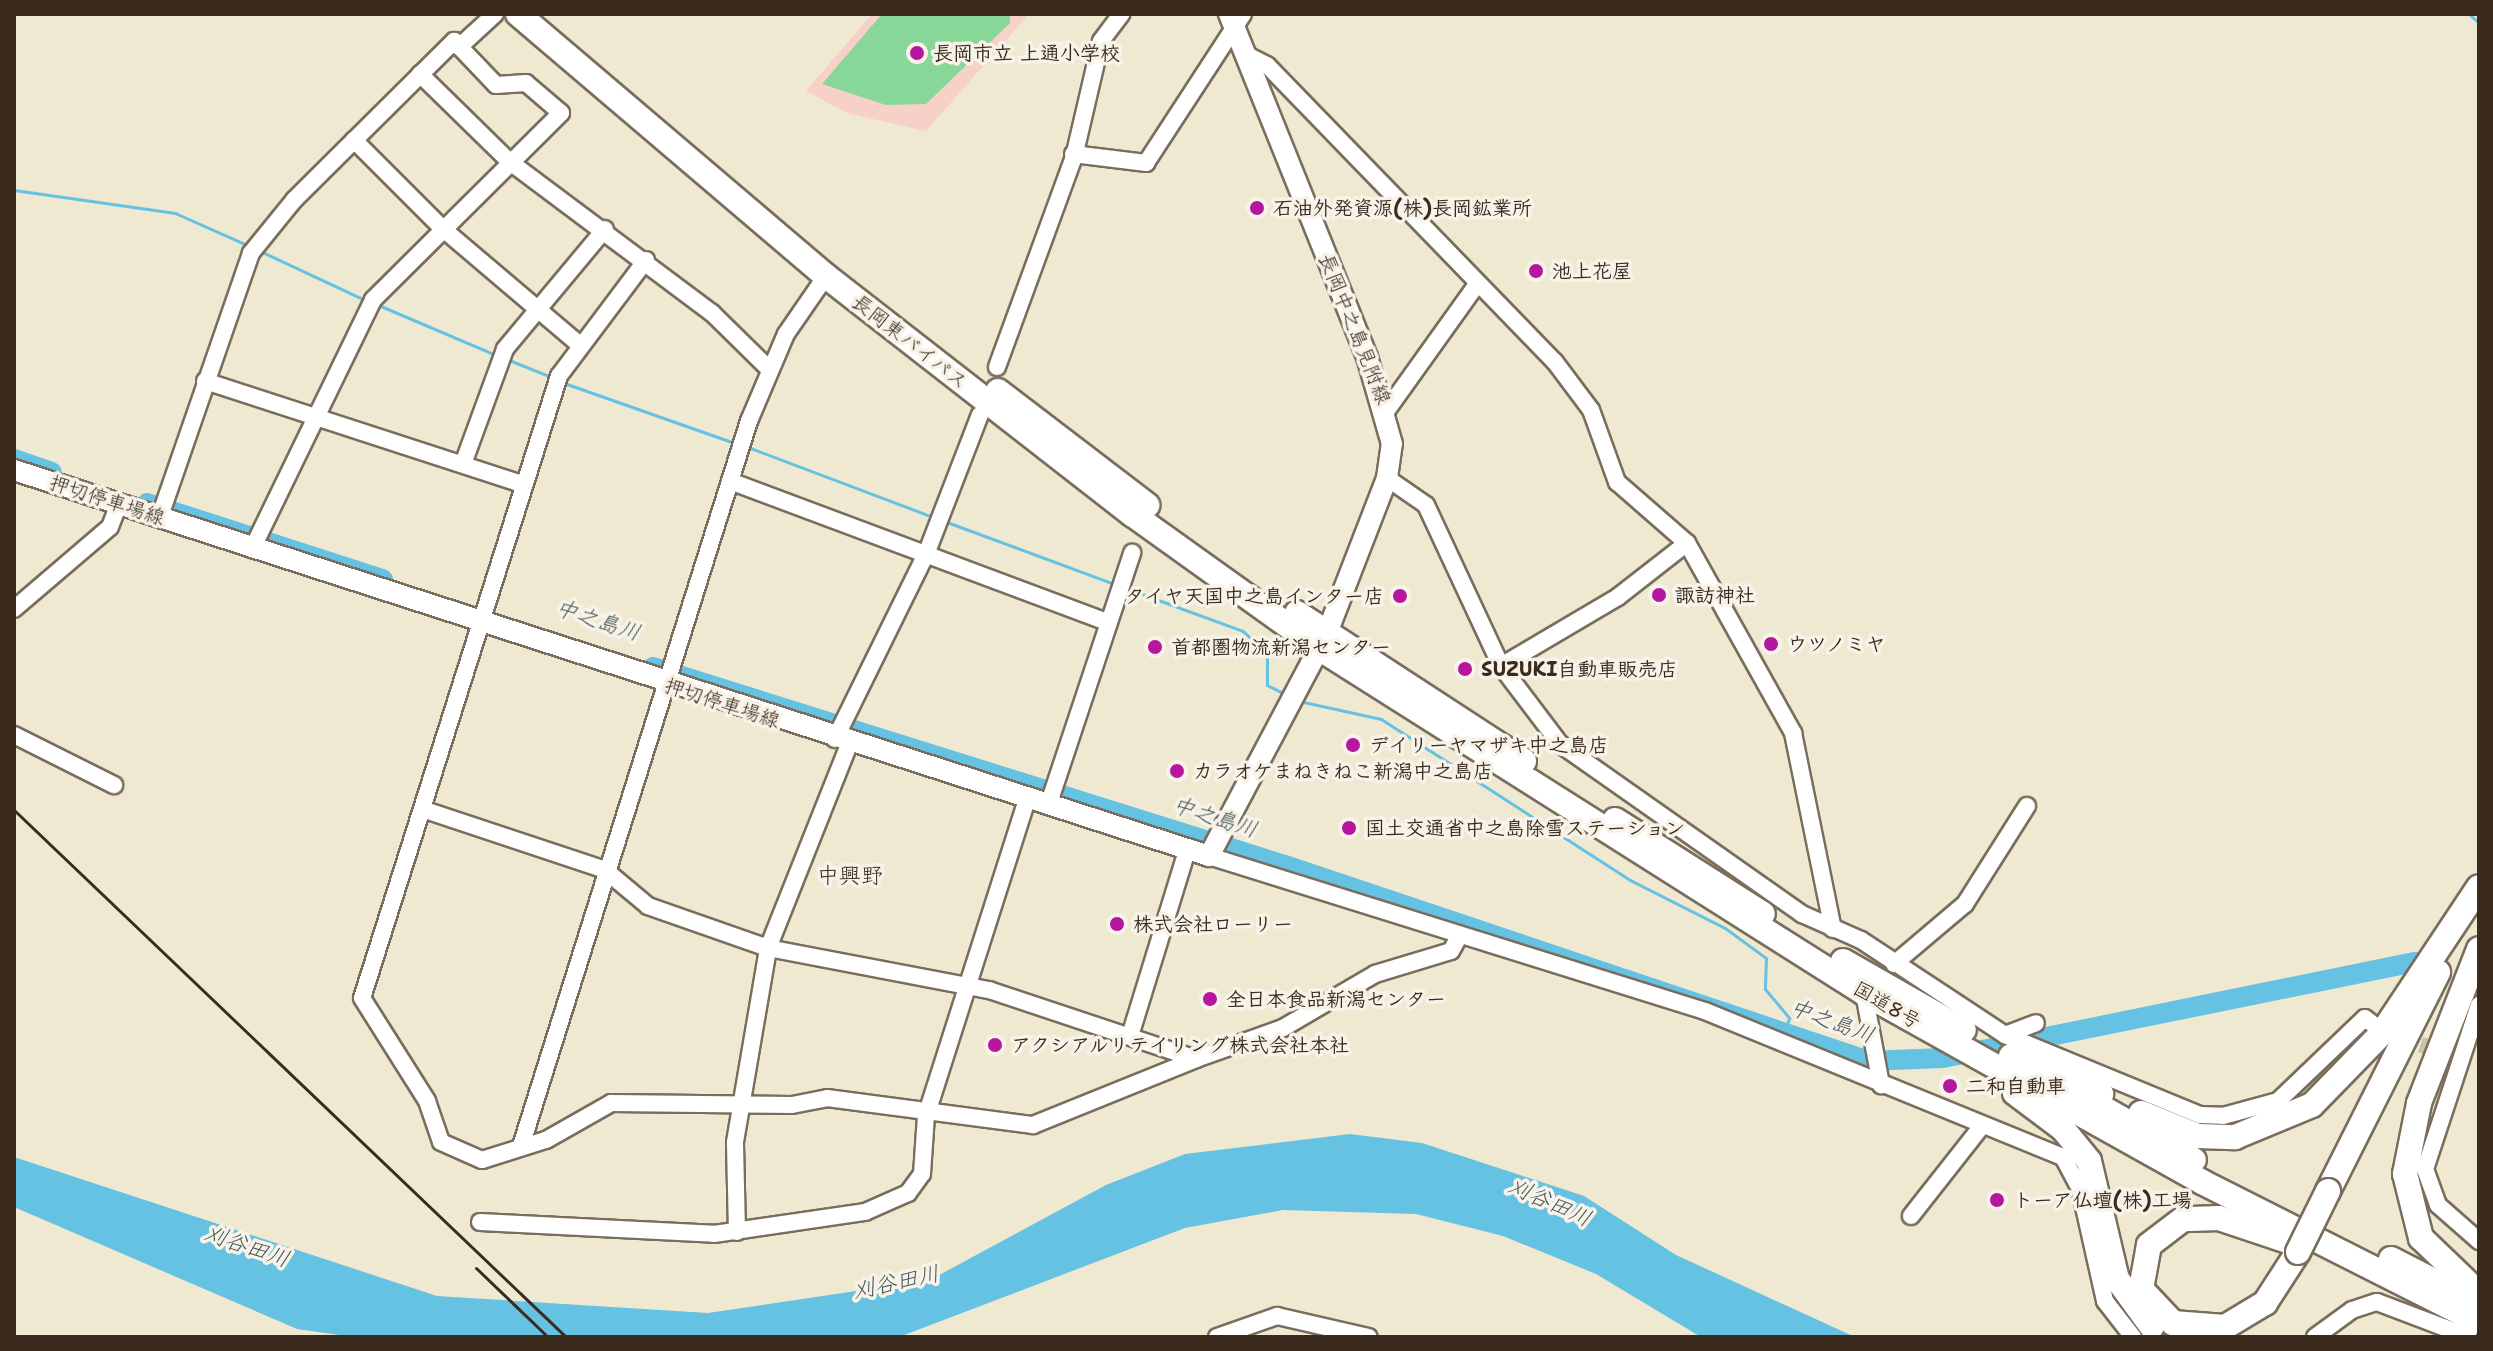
<!DOCTYPE html>
<meta charset="utf-8">
<style>
body{margin:0}
#map{position:relative;width:2493px;height:1351px;overflow:hidden;background:#efe9d1;font-family:"Shantell Sans","Klee One",sans-serif}
div>[style]{position:absolute}
[style*='--x']{left:calc(var(--x)*1px);top:calc(var(--y)*1px);width:calc(var(--w)*1px);rotate:calc(var(--a)*1deg)}
.built>*{inset:0;background:#f7d1c8}
.green>*{inset:0;background:#86d798}
.water>*{inset:0;background:#65c2e3}
.stream>*{height:3px;margin:-1.5px;padding:0 1.5px;transform-origin:1.5px;border-radius:1.5px;background:#65c2e3}
.river>*{height:20px;margin:-10px;padding:0 10px;transform-origin:10px;border-radius:10px;background:#65c2e3}
.minor-tunnel>*{height:16px;margin-top:-8px;transform-origin:0;background:repeating-linear-gradient(90deg,#cbc3ad 0 16px,transparent 0 24px)}
.roads{filter:drop-shadow(2px 0 #7a6d5d) drop-shadow(-2px 0 #7a6d5d) drop-shadow(0 2px #7a6d5d) drop-shadow(0 -2px #7a6d5d)}
.minor>*{height:16px;margin:-8px;padding:0 8px;transform-origin:8px;border-radius:8px;background:#fff}
.major>*{height:20px;margin:-10px;padding:0 10px;transform-origin:10px;border-radius:10px;background:#fff}
.highway>*{height:24px;margin:-12px;padding:0 12px;transform-origin:12px;border-radius:12px;background:#fff}
.rail>*{height:3px;margin:-1.5px;padding:0 1.5px;transform-origin:1.5px;border-radius:1.5px;background:#3b2a1e}
.bridges{filter:drop-shadow(2px 0 #7a6d5d) drop-shadow(-2px 0 #7a6d5d) drop-shadow(0 2px #7a6d5d) drop-shadow(0 -2px #7a6d5d)}
.highway-bridge>*{height:24px;margin:-12px;padding:0 12px;transform-origin:12px;border-radius:12px;background:#fff}
.dots>*{width:22px;height:22px;translate:-50% -50%;box-sizing:border-box;border:4px solid #f7f3e8;border-radius:50%}
span{translate:-50% -50%;white-space:nowrap;text-align:center;line-height:1.15;-webkit-text-stroke:7px #f7f3e8;paint-order:stroke}
.poi-label{font-size:20px;color:#3b2a1e;font-weight:700}
.left{translate:0 -50%;text-align:left}
.right{translate:-100% -50%;text-align:right}
.street-label{font-size:20px;color:#3b2a1e}
.water-label{font-size:22px;color:#485859;font-style:italic}
.neighbourhood-label{font-size:22px;color:#3b2a1e}
.frame{position:absolute;inset:0;border:16px solid #3b2a1e;pointer-events:none}
</style>
<div id="map">
<div class="built">
<i style="clip-path:polygon(872px 14px,1029px 14px,926px 131px,847px 113px,806px 91px)"></i>
</div>
<div class="green">
<i style="clip-path:polygon(882px 14px,1010px 14px,1010px 23px,926px 104px,886px 105px,822px 84px)"></i>
</div>
<div class="water">
<i style="clip-path:polygon(1350px 1134px,1422px 1143px,1584px 1196px,1676px 1255px,1855px 1337px,1701px 1337px,1596px 1274px,1503px 1236px,1416px 1214px,1283px 1210px,1185px 1228px,899px 1337px,353px 1337px,297px 1329px,14px 1207px,14px 1157px,437px 1296px,708px 1313px,930px 1280px,1106px 1185px,1185px 1154px)"></i>
</div>
<div class="stream">
<i style="--x:2469;--y:14;--w:13;--a:42"></i>
<i style="--x:14;--y:190;--w:163;--a:8.1"></i>
<i style="--x:175;--y:213;--w:81;--a:24"></i>
<i style="--x:260;--y:251;--w:116;--a:25"></i>
<i style="--x:376;--y:304;--w:133;--a:23.1"></i>
<i style="--x:509;--y:360;--w:48;--a:21.8"></i>
<i style="--x:564;--y:383;--w:180;--a:19.4"></i>
<i style="--x:745;--y:446;--w:201;--a:20.7"></i>
<i style="--x:944;--y:521;--w:184;--a:20.3"></i>
<i style="--x:1128;--y:589;--w:122;--a:20.1"></i>
<i style="--x:1243;--y:631;--w:34;--a:45"></i>
<i style="--x:1267;--y:655;--w:30;--a:90"></i>
<i style="--x:1267;--y:685;--w:20;--a:27"></i>
<i style="--x:1299;--y:701;--w:84;--a:12.4"></i>
<i style="--x:1381;--y:719;--w:297;--a:32.9"></i>
<i style="--x:1630;--y:880;--w:106;--a:26.8"></i>
<i style="--x:1725;--y:928;--w:51;--a:36.2"></i>
<i style="--x:1766;--y:958;--w:31;--a:92"></i>
<i style="--x:1765;--y:989;--w:38;--a:50"></i>
<i style="--x:1789;--y:1018;--w:15;--a:106"></i>
</div>
<div class="river">
<i style="--x:14;--y:459;--w:40;--a:18.9"></i>
<i style="--x:147;--y:503;--w:248;--a:17.9"></i>
<i style="--x:653;--y:667;--w:662;--a:17.4"></i>
<i style="--x:1285;--y:865;--w:616;--a:18.55"></i>
<i style="--x:1869;--y:1061;--w:74;--a:-2.3"></i>
<i style="--x:1943;--y:1058;--w:482;--a:-11.5"></i>
</div>
<div class="minor-tunnel">
<i style="--x:2398;--y:1037;--w:51;--a:18.4"></i>
</div>
<div class="roads">
<div class="minor">
<i style="--x:459;--y:47;--w:49;--a:-42.5"></i>
<i style="--x:1245;--y:54;--w:25;--a:27"></i>
<i style="--x:1267;--y:65;--w:414;--a:45.9"></i>
<i style="--x:1555;--y:362;--w:60;--a:53.1"></i>
<i style="--x:1591;--y:410;--w:77;--a:70.1"></i>
<i style="--x:1617;--y:482;--w:93;--a:41.1"></i>
<i style="--x:1687;--y:543;--w:88;--a:142"></i>
<i style="--x:1618;--y:597;--w:136;--a:149.5"></i>
<i style="--x:420;--y:74;--w:126;--a:44.4"></i>
<i style="--x:510;--y:162;--w:252;--a:36.8"></i>
<i style="--x:712;--y:313;--w:78;--a:44.5"></i>
<i style="--x:354;--y:140;--w:124;--a:45"></i>
<i style="--x:442;--y:228;--w:181;--a:40.3"></i>
<i style="--x:1073;--y:154;--w:74;--a:7"></i>
<i style="--x:1146;--y:163;--w:178;--a:-56.9"></i>
<i style="--x:646;--y:260;--w:145;--a:126.9"></i>
<i style="--x:559;--y:376;--w:652;--a:107.57"></i>
<i style="--x:362;--y:998;--w:122;--a:57.7"></i>
<i style="--x:427;--y:1101;--w:43;--a:71.1"></i>
<i style="--x:441;--y:1142;--w:45;--a:23.7"></i>
<i style="--x:482;--y:1160;--w:67;--a:-17.4"></i>
<i style="--x:546;--y:1140;--w:75;--a:-29.6"></i>
<i style="--x:611;--y:1103;--w:181;--a:0.6"></i>
<i style="--x:792;--y:1105;--w:36;--a:-11"></i>
<i style="--x:827;--y:1098;--w:208;--a:7.5"></i>
<i style="--x:1033;--y:1125;--w:176;--a:-22"></i>
<i style="--x:997;--y:367;--w:224;--a:-69.9"></i>
<i style="--x:1074;--y:157;--w:119;--a:-76.9"></i>
<i style="--x:1101;--y:41;--w:34;--a:-53"></i>
<i style="--x:205;--y:381;--w:336;--a:18"></i>
<i style="--x:1387;--y:410;--w:156;--a:-54.4"></i>
<i style="--x:463;--y:464;--w:122;--a:-69.9"></i>
<i style="--x:505;--y:349;--w:156;--a:-50.2"></i>
<i style="--x:1387;--y:478;--w:47;--a:34.7"></i>
<i style="--x:1426;--y:505;--w:178;--a:65"></i>
<i style="--x:1501;--y:666;--w:98;--a:52.9"></i>
<i style="--x:1560;--y:744;--w:296;--a:35.1"></i>
<i style="--x:1802;--y:914;--w:64;--a:23.8"></i>
<i style="--x:1861;--y:940;--w:173;--a:33.4"></i>
<i style="--x:2005;--y:1035;--w:211;--a:22.3"></i>
<i style="--x:2200;--y:1115;--w:23;--a:2"></i>
<i style="--x:2223;--y:1116;--w:57;--a:-15.3"></i>
<i style="--x:2278;--y:1101;--w:120;--a:-43.7"></i>
<i style="--x:2365;--y:1018;--w:16;--a:38"></i>
<i style="--x:730;--y:481;--w:403;--a:20.5"></i>
<i style="--x:160;--y:516;--w:278;--a:-70.9"></i>
<i style="--x:251;--y:253;--w:68;--a:-50.9"></i>
<i style="--x:294;--y:200;--w:226;--a:-44.8"></i>
<i style="--x:454;--y:41;--w:61;--a:46.3"></i>
<i style="--x:496;--y:85;--w:30;--a:-4"></i>
<i style="--x:526;--y:83;--w:46;--a:40.6"></i>
<i style="--x:561;--y:113;--w:265;--a:135.2"></i>
<i style="--x:373;--y:300;--w:277;--a:115.9"></i>
<i style="--x:1687;--y:543;--w:218;--a:60.8"></i>
<i style="--x:1793;--y:733;--w:200;--a:78.5"></i>
<i style="--x:14;--y:609;--w:126;--a:-40.5"></i>
<i style="--x:110;--y:527;--w:25;--a:-69"></i>
<i style="--x:14;--y:735;--w:112;--a:26.6"></i>
<i style="--x:835;--y:739;--w:208;--a:-63.8"></i>
<i style="--x:927;--y:552;--w:147;--a:-68.9"></i>
<i style="--x:1048;--y:806;--w:267;--a:-71.6"></i>
<i style="--x:422;--y:809;--w:193;--a:18.4"></i>
<i style="--x:605;--y:870;--w:56;--a:39.9"></i>
<i style="--x:648;--y:906;--w:127;--a:19.3"></i>
<i style="--x:768;--y:948;--w:225;--a:10.8"></i>
<i style="--x:989;--y:990;--w:218;--a:18.4"></i>
<i style="--x:1196;--y:1059;--w:92;--a:-19.6"></i>
<i style="--x:1283;--y:1028;--w:107;--a:-30.4"></i>
<i style="--x:1375;--y:974;--w:79;--a:-16.8"></i>
<i style="--x:1451;--y:951;--w:18;--a:-61"></i>
<i style="--x:1209;--y:856;--w:520;--a:17.35"></i>
<i style="--x:1705;--y:1011;--w:387;--a:22.2"></i>
<i style="--x:2063;--y:1157;--w:36;--a:62"></i>
<i style="--x:2080;--y:1189;--w:115;--a:77.4"></i>
<i style="--x:2105;--y:1301;--w:46;--a:52.1"></i>
<i style="--x:1894;--y:964;--w:93;--a:-40.2"></i>
<i style="--x:1965;--y:904;--w:116;--a:-57.7"></i>
<i style="--x:1864;--y:993;--w:94;--a:79.5"></i>
<i style="--x:2479;--y:1005;--w:173;--a:108.2"></i>
<i style="--x:2425;--y:1169;--w:38;--a:70"></i>
<i style="--x:2438;--y:1205;--w:55;--a:41.3"></i>
<i style="--x:2005;--y:1035;--w:33;--a:-21"></i>
<i style="--x:1130;--y:1036;--w:194;--a:-72.9"></i>
<i style="--x:522;--y:1143;--w:757;--a:-72.55"></i>
<i style="--x:749;--y:421;--w:95;--a:-67"></i>
<i style="--x:786;--y:334;--w:70;--a:-55.4"></i>
<i style="--x:1911;--y:1216;--w:113;--a:-51.8"></i>
<i style="--x:480;--y:1222;--w:234;--a:2.9"></i>
<i style="--x:714;--y:1234;--w:153;--a:-8.3"></i>
<i style="--x:865;--y:1212;--w:47;--a:-23.8"></i>
<i style="--x:908;--y:1193;--w:24;--a:-54"></i>
<i style="--x:922;--y:1174;--w:58;--a:-86.1"></i>
<i style="--x:926;--y:1116;--w:333;--a:-72.3"></i>
<i style="--x:737;--y:1232;--w:90;--a:-91.3"></i>
<i style="--x:735;--y:1142;--w:197;--a:-80.3"></i>
<i style="--x:768;--y:948;--w:219;--a:-68.3"></i>
<i style="--x:1217;--y:1337;--w:64;--a:-19.3"></i>
<i style="--x:1277;--y:1316;--w:94;--a:12.9"></i>
<i style="--x:2315;--y:1337;--w:46;--a:-36.1"></i>
<i style="--x:2352;--y:1310;--w:26;--a:-18"></i>
<i style="--x:2377;--y:1302;--w:98;--a:20.8"></i>
</div>
<div class="major">
<i style="--x:14;--y:470;--w:1256;--a:17.9"></i>
<i style="--x:1209;--y:856;--w:252;--a:-62.1"></i>
<i style="--x:1327;--y:633;--w:166;--a:-68.8"></i>
<i style="--x:1387;--y:478;--w:34;--a:-82"></i>
<i style="--x:1392;--y:444;--w:91;--a:-106"></i>
<i style="--x:1367;--y:357;--w:370;--a:-111.9"></i>
</div>
<div class="highway">
<i style="--x:518;--y:14;--w:404;--a:40.4"></i>
<i style="--x:826;--y:276;--w:388;--a:37.9"></i>
<i style="--x:1132;--y:514;--w:230;--a:35.6"></i>
<i style="--x:1319;--y:648;--w:645;--a:32.33"></i>
<i style="--x:1864;--y:993;--w:387;--a:29.2"></i>
<i style="--x:2202;--y:1182;--w:310;--a:26.8"></i>
<i style="--x:998;--y:391;--w:188;--a:37.4"></i>
<i style="--x:1297;--y:613;--w:271;--a:33.1"></i>
<i style="--x:1615;--y:820;--w:175;--a:32.4"></i>
<i style="--x:1843;--y:961;--w:139;--a:29.7"></i>
<i style="--x:2011;--y:1056;--w:98;--a:22.9"></i>
<i style="--x:2015;--y:1093;--w:60;--a:36.9"></i>
<i style="--x:2063;--y:1129;--w:41;--a:50.9"></i>
<i style="--x:2089;--y:1161;--w:121;--a:76.7"></i>
<i style="--x:2117;--y:1279;--w:59;--a:53.9"></i>
<i style="--x:2080;--y:1095;--w:131;--a:29.7"></i>
<i style="--x:2141;--y:1113;--w:61;--a:22"></i>
<i style="--x:2198;--y:1136;--w:37;--a:2"></i>
<i style="--x:2235;--y:1137;--w:83;--a:-22.6"></i>
<i style="--x:2312;--y:1105;--w:100;--a:-45.8"></i>
<i style="--x:2382;--y:1033;--w:175;--a:-56.4"></i>
<i style="--x:2328;--y:1191;--w:245;--a:-63.3"></i>
<i style="--x:2297;--y:1244;--w:82;--a:-161.6"></i>
<i style="--x:2219;--y:1218;--w:36;--a:178"></i>
<i style="--x:2183;--y:1219;--w:43;--a:142.6"></i>
<i style="--x:2149;--y:1245;--w:45;--a:100.3"></i>
<i style="--x:2141;--y:1289;--w:47;--a:46.7"></i>
<i style="--x:2173;--y:1323;--w:52;--a:4.4"></i>
<i style="--x:2225;--y:1327;--w:47;--a:-31"></i>
<i style="--x:2265;--y:1303;--w:61;--a:-57.1"></i>
<i style="--x:2391;--y:1259;--w:99;--a:27.1"></i>
<i style="--x:2470;--y:1285;--w:68;--a:-136.2"></i>
<i style="--x:2421;--y:1238;--w:66;--a:-104"></i>
<i style="--x:2405;--y:1174;--w:72;--a:-78.8"></i>
<i style="--x:2419;--y:1103;--w:165;--a:-68.7"></i>
</div>
</div>
<div class="rail">
<i style="--x:14;--y:810;--w:763;--a:43.67"></i>
<i style="--x:476;--y:1268;--w:100;--a:43.8"></i>
</div>
<div class="bridges">
<div class="highway-bridge">
<i style="--x:2298;--y:1252;--w:68;--a:-63.8"></i>
</div>
</div>
<div class="dots">
<i style="left:917px;top:53px;background:#b5179e"></i>
<i style="left:1257px;top:208px;background:#b5179e"></i>
<i style="left:1536px;top:271px;background:#b5179e"></i>
<i style="left:1659px;top:595px;background:#b5179e"></i>
<i style="left:1400px;top:596px;background:#b5179e"></i>
<i style="left:1771px;top:644px;background:#b5179e"></i>
<i style="left:1155px;top:647px;background:#b5179e"></i>
<i style="left:1465px;top:669px;background:#b5179e"></i>
<i style="left:1353px;top:745px;background:#b5179e"></i>
<i style="left:1177px;top:771px;background:#b5179e"></i>
<i style="left:1349px;top:828px;background:#b5179e"></i>
<i style="left:1117px;top:924px;background:#b5179e"></i>
<i style="left:1210px;top:999px;background:#b5179e"></i>
<i style="left:995px;top:1045px;background:#b5179e"></i>
<i style="left:1950px;top:1086px;background:#b5179e"></i>
<i style="left:1997px;top:1200px;background:#b5179e"></i>
</div>
<div class="poi-label">
<span class="left" style="left:933px;top:53px">長岡市立 上通小学校</span>
<span class="left" style="left:1273px;top:208px">石油外発資源(株)長岡鉱業所</span>
<span class="left" style="left:1552px;top:271px">池上花屋</span>
<span class="left" style="left:1675px;top:595px">諏訪神社</span>
<span class="right" style="left:1384px;top:596px">タイヤ天国中之島インター店</span>
<span class="left" style="left:1787px;top:644px">ウツノミヤ</span>
<span class="left" style="left:1171px;top:647px">首都圏物流新潟センター</span>
<span class="left" style="left:1481px;top:669px">SUZUKI自動車販売店</span>
<span class="left" style="left:1369px;top:745px">デイリーヤマザキ中之島店</span>
<span class="left" style="left:1193px;top:771px">カラオケまねきねこ新潟中之島店</span>
<span class="left" style="left:1365px;top:828px">国土交通省中之島除雪ステーション</span>
<span class="left" style="left:1133px;top:924px">株式会社ローリー</span>
<span class="left" style="left:1226px;top:999px">全日本食品新潟センター</span>
<span class="left" style="left:1011px;top:1045px">アクシアルリテイリング株式会社本社</span>
<span class="left" style="left:1966px;top:1086px">二和自動車</span>
<span class="left" style="left:2013px;top:1200px">トーア仏壇(株)工場</span>
</div>
<div class="street-label">
<span style="left:1355px;top:329px;rotate:68deg">長岡中之島見附線</span>
<span style="left:910px;top:342px;rotate:38deg">長岡東バイパス</span>
<span style="left:107px;top:500px;rotate:18deg">押切停車場線</span>
<span style="left:722px;top:703px;rotate:18deg">押切停車場線</span>
<span style="left:1887px;top:1005px;rotate:30deg">国道8号</span>
</div>
<div class="water-label">
<span style="left:598px;top:620px;rotate:18deg">中之島川</span>
<span style="left:1215px;top:817px;rotate:18deg">中之島川</span>
<span style="left:1832px;top:1021px;rotate:20deg">中之島川</span>
<span style="left:1550px;top:1202px;rotate:24deg">刈谷田川</span>
<span style="left:247px;top:1246px;rotate:19deg">刈谷田川</span>
<span style="left:896px;top:1282px;rotate:-12deg">刈谷田川</span>
</div>
<div class="neighbourhood-label">
<span style="left:850px;top:876px">中興野</span>
</div>
<div class="frame"></div>
</div>
